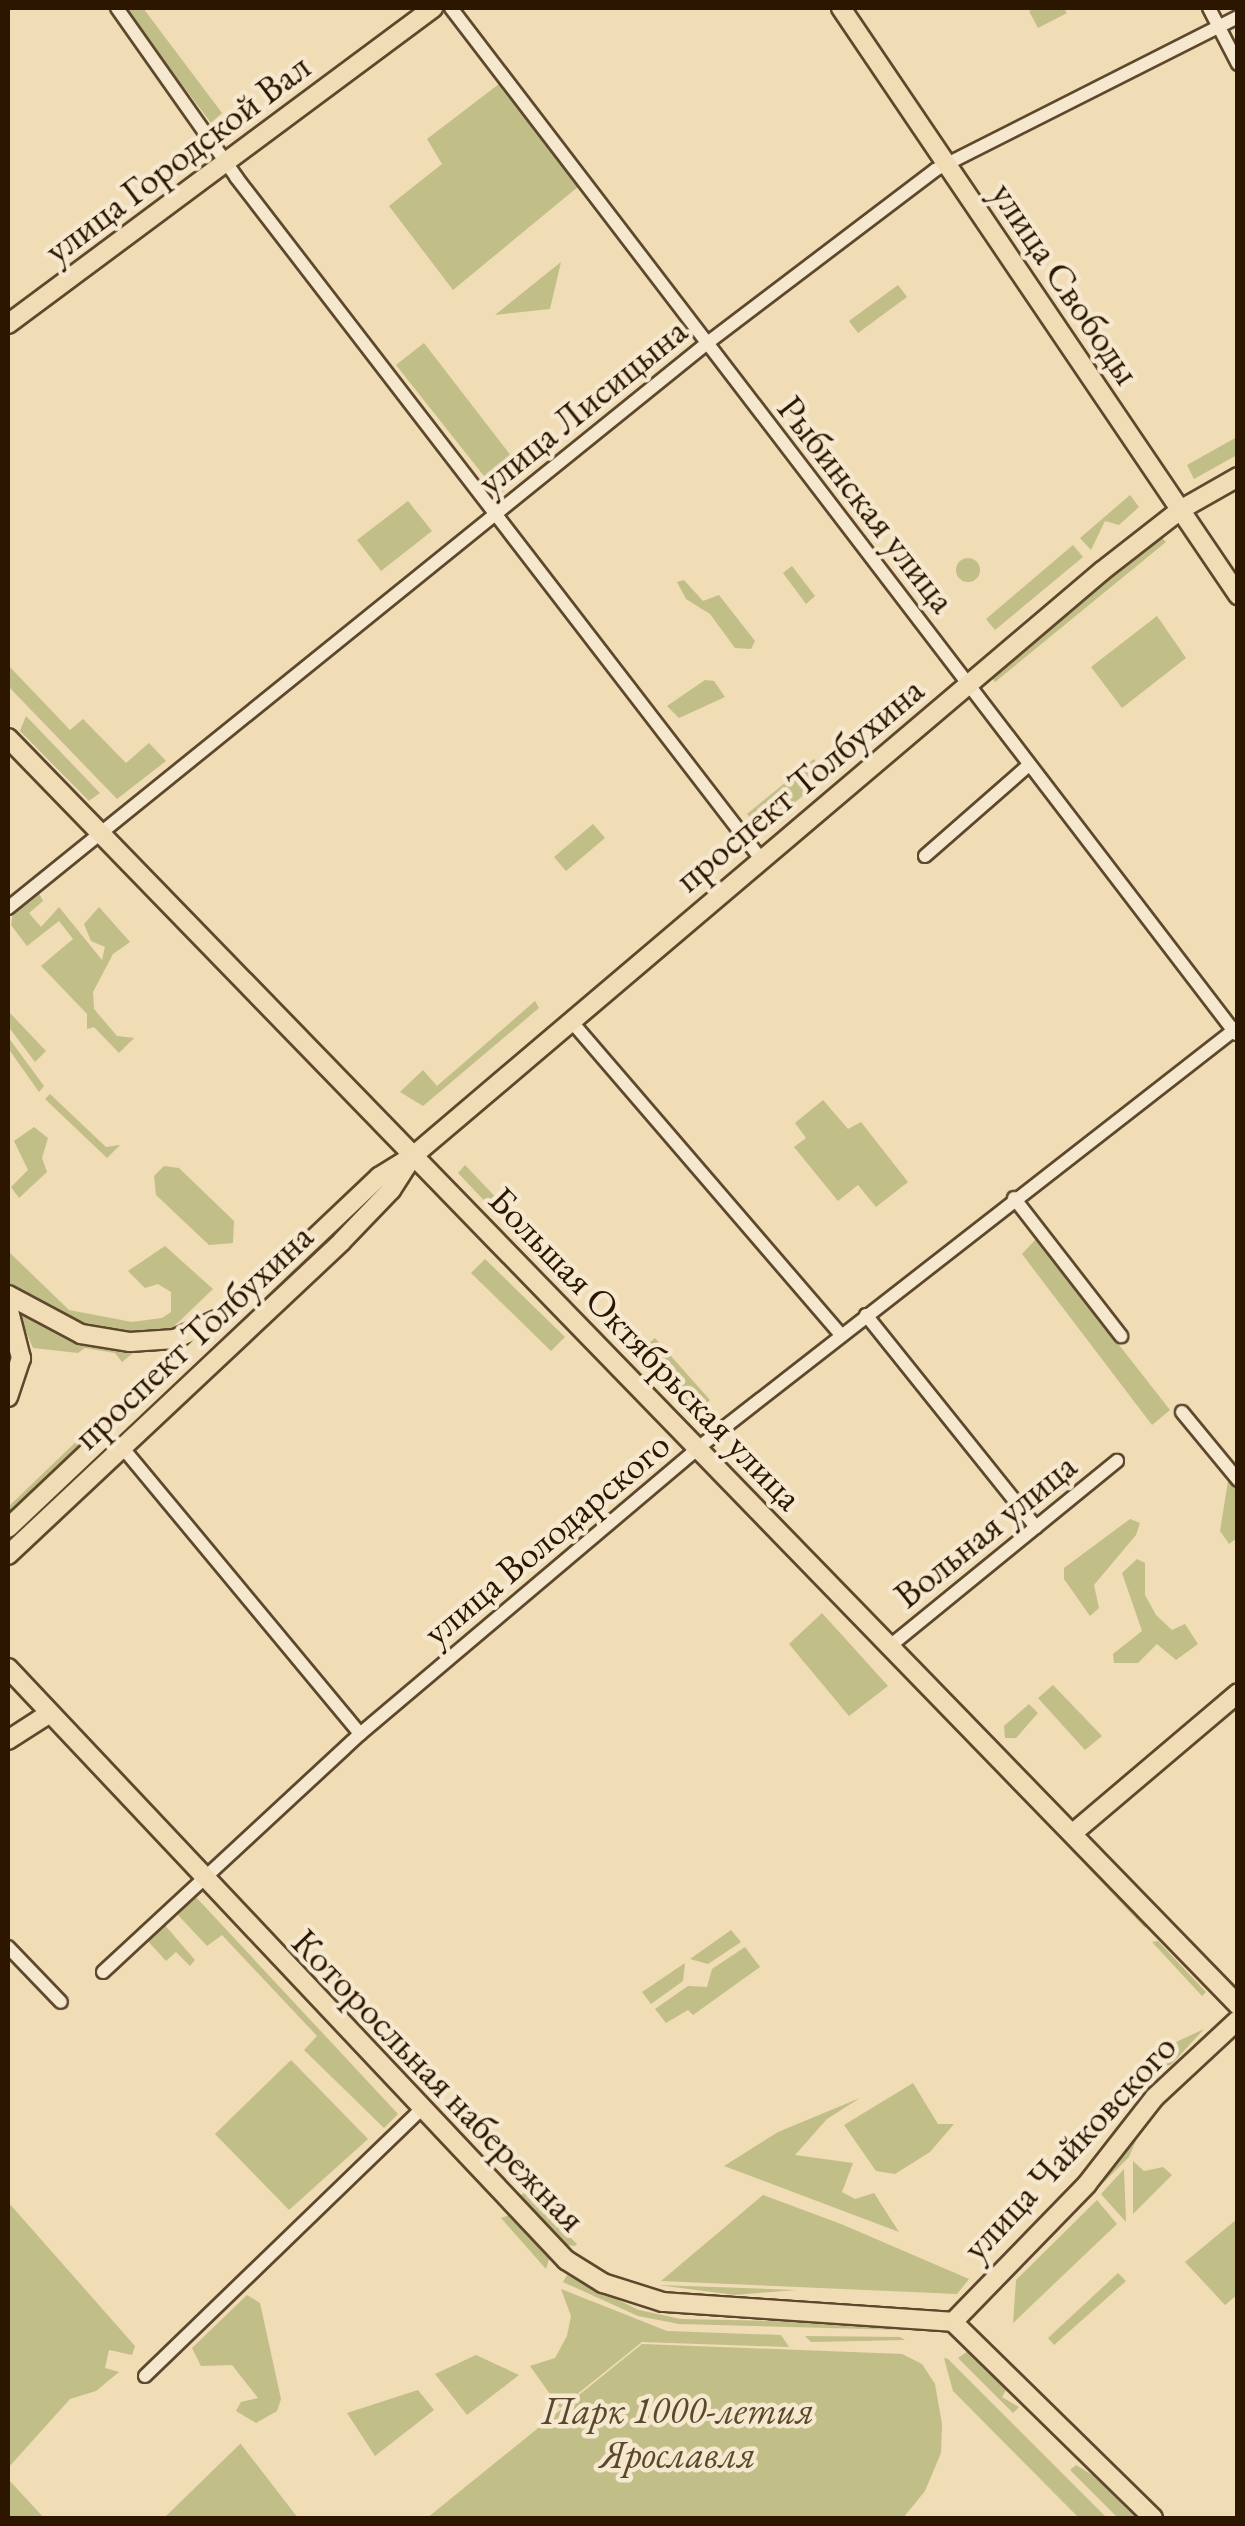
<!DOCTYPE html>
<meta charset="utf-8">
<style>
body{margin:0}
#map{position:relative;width:1245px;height:2526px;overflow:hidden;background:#f0dcb5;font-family:"EB Garamond",serif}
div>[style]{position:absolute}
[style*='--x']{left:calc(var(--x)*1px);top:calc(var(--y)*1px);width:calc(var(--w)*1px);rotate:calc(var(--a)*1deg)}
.green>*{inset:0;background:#c1be88}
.round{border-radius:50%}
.roads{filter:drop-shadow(2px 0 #5e482d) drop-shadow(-2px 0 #5e482d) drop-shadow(0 2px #5e482d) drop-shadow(0 -2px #5e482d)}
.minor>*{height:12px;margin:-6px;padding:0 6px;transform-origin:6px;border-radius:6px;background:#f5e8cf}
.major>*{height:18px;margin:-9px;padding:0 9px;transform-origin:9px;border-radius:9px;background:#f0dcb5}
span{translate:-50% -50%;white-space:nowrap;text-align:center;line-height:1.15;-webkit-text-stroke:9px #f5e8cf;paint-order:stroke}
.street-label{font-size:38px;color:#2d1600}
.park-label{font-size:38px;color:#594829;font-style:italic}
.frame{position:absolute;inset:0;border:10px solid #2d1600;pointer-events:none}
</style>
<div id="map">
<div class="green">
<i style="clip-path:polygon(124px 8px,143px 8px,222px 113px,211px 123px)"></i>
<i style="clip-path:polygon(1037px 8px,1064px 8px,1067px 13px,1038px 28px,1029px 11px)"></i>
<i style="clip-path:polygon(499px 84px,579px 186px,453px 290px,389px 206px,442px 164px,427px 139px)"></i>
<i style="clip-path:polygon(561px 262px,550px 309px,495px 315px)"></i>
<i style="clip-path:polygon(898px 285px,907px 297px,858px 333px,849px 321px)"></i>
<i style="clip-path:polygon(424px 343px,525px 474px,499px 495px,396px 365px)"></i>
<i style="clip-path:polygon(1237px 437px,1237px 455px,1194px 479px,1187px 465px)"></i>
<i style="clip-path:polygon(1130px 495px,1139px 507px,1119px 525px,1105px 521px,1091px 550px,1080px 538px)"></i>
<i style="clip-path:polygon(408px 501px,432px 531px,381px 571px,357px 540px)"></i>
<i style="clip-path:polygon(1160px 536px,1166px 542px,995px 682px,989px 674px)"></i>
<i style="clip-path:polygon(1073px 545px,1083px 557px,995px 630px,986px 619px)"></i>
<i class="round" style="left:956px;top:558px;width:24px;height:24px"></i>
<i style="clip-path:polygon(792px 566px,815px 596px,806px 604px,783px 573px)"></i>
<i style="clip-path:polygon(684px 580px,703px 601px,719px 595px,755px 641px,751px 649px,735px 648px,710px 614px,686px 599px,677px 582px)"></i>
<i style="clip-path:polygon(1157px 616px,1186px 658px,1122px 708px,1091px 667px)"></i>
<i style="clip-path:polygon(8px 665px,70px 730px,83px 719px,126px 763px,149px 743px,166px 761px,117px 799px,8px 686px)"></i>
<i style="clip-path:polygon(705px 680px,714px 681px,725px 697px,679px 718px,667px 706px)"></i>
<i style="clip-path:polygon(26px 716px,100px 793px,89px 801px,20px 731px)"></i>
<i style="clip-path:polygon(814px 759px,827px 776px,761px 830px,747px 814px)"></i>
<i style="clip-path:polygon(593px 824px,605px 838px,566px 871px,554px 857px)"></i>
<i style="clip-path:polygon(39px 893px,43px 901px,29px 913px,41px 927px,59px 907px,102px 960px,105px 947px,91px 941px,84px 924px,99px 907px,130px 942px,113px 954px,93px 992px,94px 1009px,117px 1036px,134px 1038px,119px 1053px,94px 1027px,87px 1029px,87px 1014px,41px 966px,73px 939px,59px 921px,27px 946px,11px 925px,13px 913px)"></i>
<i style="clip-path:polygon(535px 1001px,539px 1008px,423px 1106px,400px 1092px,423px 1070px,437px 1086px)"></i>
<i style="clip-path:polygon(8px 1011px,46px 1051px,35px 1062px,8px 1026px)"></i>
<i style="clip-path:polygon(8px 1037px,44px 1086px,39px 1092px,8px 1048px)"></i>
<i style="clip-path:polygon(50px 1094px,106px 1147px,120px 1145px,107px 1158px,45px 1099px)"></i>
<i style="clip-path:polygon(823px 1100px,848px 1129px,861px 1122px,908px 1182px,876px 1207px,858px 1185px,838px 1201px,794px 1147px,806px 1138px,795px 1123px)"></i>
<i style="clip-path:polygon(34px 1127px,48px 1138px,42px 1158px,47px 1172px,19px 1198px,11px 1187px,28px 1170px,14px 1141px)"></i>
<i style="clip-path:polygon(465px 1165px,506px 1208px,504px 1211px,495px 1212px,458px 1173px)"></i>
<i style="clip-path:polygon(164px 1166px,179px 1168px,234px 1221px,233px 1243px,209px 1245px,156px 1195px,154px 1176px)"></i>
<i style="clip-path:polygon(1036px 1239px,1170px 1410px,1152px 1425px,1022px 1254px)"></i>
<i style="clip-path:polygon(165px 1246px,213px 1289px,166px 1334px,86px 1330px,8px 1285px,8px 1251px,69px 1310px,132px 1322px,162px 1318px,171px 1312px,171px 1292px,158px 1284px,145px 1288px,128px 1271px)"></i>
<i style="clip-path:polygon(485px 1259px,565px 1337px,551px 1351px,471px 1273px)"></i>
<i style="clip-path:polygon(15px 1307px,63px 1335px,138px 1349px,122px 1362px,115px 1353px,85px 1348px,78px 1353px,33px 1348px)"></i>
<i style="clip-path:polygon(655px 1338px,710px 1400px,701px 1408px,646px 1346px)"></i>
<i style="clip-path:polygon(194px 1339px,8px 1515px,8px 1507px,180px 1342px)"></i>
<i style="clip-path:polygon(663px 1371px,703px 1414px,696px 1420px,658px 1379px)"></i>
<i style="clip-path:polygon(1229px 1475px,1237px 1485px,1237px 1538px,1229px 1544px,1220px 1531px)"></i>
<i style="clip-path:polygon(1130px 1519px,1140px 1523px,1136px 1535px,1094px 1585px,1099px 1608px,1090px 1616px,1064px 1579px,1064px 1568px)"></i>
<i style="clip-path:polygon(1137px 1559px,1145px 1563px,1145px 1595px,1156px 1615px,1172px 1630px,1185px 1624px,1198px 1644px,1176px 1660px,1157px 1644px,1138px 1663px,1114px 1663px,1113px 1654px,1142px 1631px,1122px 1573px)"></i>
<i style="clip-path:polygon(822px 1613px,888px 1686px,849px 1716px,789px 1644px)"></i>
<i style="clip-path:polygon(1053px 1685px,1102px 1736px,1085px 1750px,1038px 1698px)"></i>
<i style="clip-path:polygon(1029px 1704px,1038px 1713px,1016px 1738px,1005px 1738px,1004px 1726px)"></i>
<i style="clip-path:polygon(1019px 1786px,1148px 1923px,1145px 1928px,1015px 1791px)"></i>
<i style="clip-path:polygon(194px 1895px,398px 2114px,384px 2128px,304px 2050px,317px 2036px,222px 1935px,207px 1946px,178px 1915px)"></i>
<i style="clip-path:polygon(163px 1923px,195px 1960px,190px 1966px,176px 1952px,166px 1961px,146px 1939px)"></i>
<i style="clip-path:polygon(731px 1930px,741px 1942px,708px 1964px,690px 1959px)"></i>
<i style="clip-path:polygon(1158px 1941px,1206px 1992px,1202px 1996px,1152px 1942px)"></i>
<i style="clip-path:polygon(745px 1947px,760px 1967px,693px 2015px,688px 2010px,666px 2023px,655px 2009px,688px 1986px,707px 1987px,712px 1969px)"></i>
<i style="clip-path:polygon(685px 1963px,683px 1981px,651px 2004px,642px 1992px)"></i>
<i style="clip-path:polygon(1204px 2029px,1171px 2065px,1161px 2067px,1146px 2059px,1167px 2061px,1172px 2044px)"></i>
<i style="clip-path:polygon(1231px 2037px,1144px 2122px,1129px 2157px,1102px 2184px,1101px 2177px,1142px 2120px)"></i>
<i style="clip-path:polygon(291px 2060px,368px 2139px,289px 2210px,215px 2134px)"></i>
<i style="clip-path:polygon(913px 2083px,938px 2124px,954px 2124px,930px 2152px,895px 2174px,876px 2171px,844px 2125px)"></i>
<i style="clip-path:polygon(860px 2098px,827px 2119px,795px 2155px,853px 2163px,842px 2192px,855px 2199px,874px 2193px,899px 2232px,724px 2166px,778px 2132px)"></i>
<i style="clip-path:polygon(1133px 2161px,1144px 2171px,1163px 2167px,1172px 2175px,1133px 2214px)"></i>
<i style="clip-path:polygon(1124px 2169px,1126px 2222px,1101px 2194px)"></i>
<i style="clip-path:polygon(524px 2192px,577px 2244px,575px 2246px,566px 2245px,520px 2197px)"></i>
<i style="clip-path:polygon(763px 2195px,841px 2224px,969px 2279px,957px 2294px,661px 2281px)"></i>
<i style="clip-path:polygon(1097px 2200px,1117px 2224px,1013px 2323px,1016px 2280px)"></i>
<i style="clip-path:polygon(8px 2202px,135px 2346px,132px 2355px,109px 2350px,105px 2368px,119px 2372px,96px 2391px,70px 2399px,8px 2468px)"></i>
<i style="clip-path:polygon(510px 2215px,550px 2256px,546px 2269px,501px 2218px)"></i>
<i style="clip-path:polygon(1237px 2219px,1237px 2295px,1225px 2305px,1185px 2262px)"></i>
<i style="clip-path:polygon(1118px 2273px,1126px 2281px,1054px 2345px,1048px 2338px)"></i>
<i style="clip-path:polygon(567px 2275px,639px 2310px,681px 2319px,904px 2324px,904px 2330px,679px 2324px,638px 2316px,563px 2282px)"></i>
<i style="clip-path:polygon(658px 2285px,796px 2290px,735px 2295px)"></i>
<i style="clip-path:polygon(561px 2289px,667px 2331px,781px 2335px,789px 2347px,642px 2342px,560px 2408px,530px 2366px,555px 2358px,567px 2336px,571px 2316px)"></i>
<i style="clip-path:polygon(247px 2295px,260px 2303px,281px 2399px,277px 2411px,256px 2423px,236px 2411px,241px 2402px,258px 2398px,232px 2365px,201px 2366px,192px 2348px)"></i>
<i style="clip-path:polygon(805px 2336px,900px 2337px,905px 2340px,811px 2342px)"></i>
<i style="clip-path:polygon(642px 2344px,902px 2354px,922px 2364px,935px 2384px,942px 2424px,941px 2453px,925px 2491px,903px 2518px,427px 2518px)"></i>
<i style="clip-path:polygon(968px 2351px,1007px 2388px,1002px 2397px,1019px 2407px,1013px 2413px,958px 2358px)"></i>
<i style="clip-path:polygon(476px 2355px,519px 2375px,467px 2415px,435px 2374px)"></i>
<i style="clip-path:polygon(944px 2358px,948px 2359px,1107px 2518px,1079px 2518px,953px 2391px)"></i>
<i style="clip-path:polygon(418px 2390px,434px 2410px,375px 2456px,347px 2413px)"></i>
<i style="clip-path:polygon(240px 2443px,298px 2518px,164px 2518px,240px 2444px)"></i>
<i style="clip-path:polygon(1076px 2465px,1094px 2476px,1136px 2518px,1118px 2518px,1070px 2470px)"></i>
<i style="clip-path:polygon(8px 2479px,44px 2518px,8px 2518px)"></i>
</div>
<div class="roads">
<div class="minor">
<i style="--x:117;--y:8;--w:207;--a:54.8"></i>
<i style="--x:236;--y:177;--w:861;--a:52.41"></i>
<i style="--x:451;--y:8;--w:1292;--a:52.58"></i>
<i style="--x:1209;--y:8;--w:63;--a:62.6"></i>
<i style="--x:925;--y:856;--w:138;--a:-41.2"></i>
<i style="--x:8;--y:908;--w:897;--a:-38.94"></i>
<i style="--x:706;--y:344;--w:288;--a:-37.2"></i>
<i style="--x:935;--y:170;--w:339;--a:-26.8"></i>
<i style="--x:571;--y:1021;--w:414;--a:49.3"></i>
<i style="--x:1014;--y:1198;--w:175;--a:52.2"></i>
<i style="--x:866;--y:1315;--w:272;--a:51.3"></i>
<i style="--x:1182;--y:1412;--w:88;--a:50.5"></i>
<i style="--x:122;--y:1447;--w:373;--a:50.3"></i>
<i style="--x:890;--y:1646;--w:293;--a:-39.2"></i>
<i style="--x:8;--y:1947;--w:76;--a:46.1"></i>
<i style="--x:103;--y:1972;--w:350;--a:-42.8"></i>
<i style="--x:360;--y:1734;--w:443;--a:-40.2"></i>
<i style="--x:698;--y:1448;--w:685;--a:-37.94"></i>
<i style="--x:145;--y:2376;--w:383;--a:-44"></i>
</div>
<div class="major">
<i style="--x:841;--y:8;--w:709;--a:55.93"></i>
<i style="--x:8;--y:324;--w:530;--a:-36.63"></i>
<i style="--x:8;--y:738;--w:1766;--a:45.85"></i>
<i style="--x:8;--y:1295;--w:83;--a:28.1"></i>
<i style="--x:81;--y:1334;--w:50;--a:9.3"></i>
<i style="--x:130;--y:1342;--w:45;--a:-3.8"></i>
<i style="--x:175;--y:1339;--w:45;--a:-24.9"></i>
<i style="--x:8;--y:1307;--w:53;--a:75.7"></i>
<i style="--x:21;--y:1358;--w:41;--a:108.4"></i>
<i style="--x:8;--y:1528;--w:511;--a:-43.41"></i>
<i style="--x:379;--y:1177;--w:40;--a:-32"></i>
<i style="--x:413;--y:1156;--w:904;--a:-40.33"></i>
<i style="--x:1102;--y:571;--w:99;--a:-38"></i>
<i style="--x:1180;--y:510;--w:67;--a:-29.6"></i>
<i style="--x:8;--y:1555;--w:458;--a:-43.2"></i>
<i style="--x:342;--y:1241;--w:71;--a:-46.1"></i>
<i style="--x:391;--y:1190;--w:40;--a:-57.1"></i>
<i style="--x:8;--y:1668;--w:814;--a:46.69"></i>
<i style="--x:566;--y:2260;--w:44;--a:31.9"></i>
<i style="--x:603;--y:2283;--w:63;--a:17.6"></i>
<i style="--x:663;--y:2302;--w:291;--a:3.9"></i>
<i style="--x:953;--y:2322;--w:280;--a:44.4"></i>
<i style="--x:8;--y:1740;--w:46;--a:-32.7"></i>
<i style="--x:1073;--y:1833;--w:216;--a:-40.3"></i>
<i style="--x:953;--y:2322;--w:192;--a:-45.8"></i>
<i style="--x:1087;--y:2184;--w:110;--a:-52"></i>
<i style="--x:1155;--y:2097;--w:113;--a:-42.9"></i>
</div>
</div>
<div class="street-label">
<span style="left:177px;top:158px;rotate:-37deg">улица Городской Вал</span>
<span style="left:1066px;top:283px;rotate:56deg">улица Свободы</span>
<span style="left:582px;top:406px;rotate:-39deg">улица Лисицына</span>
<span style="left:867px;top:504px;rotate:52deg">Рыбинская улица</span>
<span style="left:799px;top:784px;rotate:-40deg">проспект Толбухина</span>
<span style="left:193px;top:1336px;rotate:-43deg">проспект Толбухина</span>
<span style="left:646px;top:1348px;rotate:46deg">Большая Октябрьская улица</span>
<span style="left:985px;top:1530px;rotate:-39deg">Вольная улица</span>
<span style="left:546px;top:1538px;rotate:-40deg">улица Володарского</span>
<span style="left:439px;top:2080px;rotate:46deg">Которосльная набережная</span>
<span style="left:1069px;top:2147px;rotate:-47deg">улица Чайковского</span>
</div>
<div class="park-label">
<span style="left:678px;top:2432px">Парк 1000-летия<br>Ярославля</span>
</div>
<div class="frame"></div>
</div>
